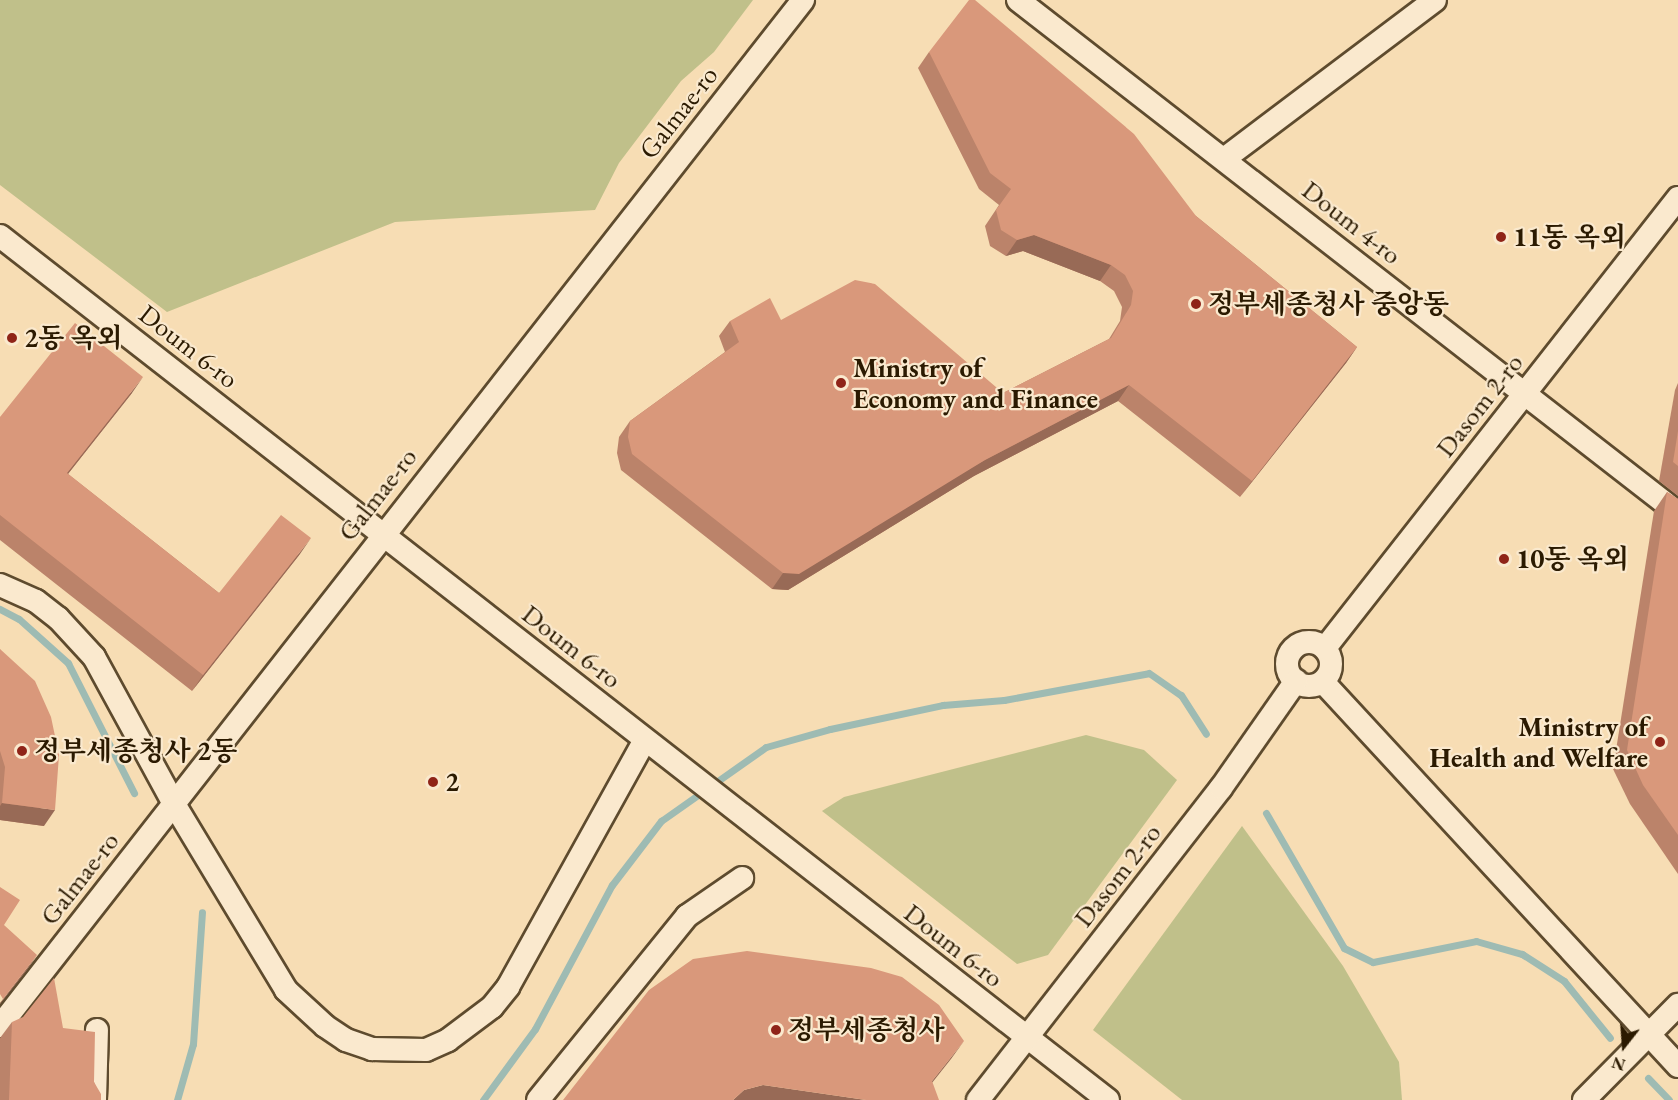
<!DOCTYPE html>
<meta charset="utf-8">
<style>
body{margin:0}
#map{position:relative;width:1678px;height:1100px;overflow:hidden;background:#f7ddb4;font-family:"EB Garamond","Noto Serif KR",serif}
div>[style]{position:absolute}
[style*='--x']{left:calc(var(--x)*1px);top:calc(var(--y)*1px);width:calc(var(--w)*1px);rotate:calc(var(--a)*1deg)}
.green>*{inset:0;background:#c0c08a}
.stream>*{height:7px;margin:-3.5px;padding:0 3.5px;transform-origin:3.5px;border-radius:3.5px;background:#9ebbb3}
.roads{filter:drop-shadow(2px 0 #5e4b2e) drop-shadow(-2px 0 #5e4b2e) drop-shadow(0 2px #5e4b2e) drop-shadow(0 -2px #5e4b2e)}
.minor>*{height:22px;margin:-11px;padding:0 11px;transform-origin:11px;border-radius:11px;background:#fae9ce}
.minor>.ring{margin:-11px;padding:0;box-sizing:content-box;background:none;border:22px solid #fae9ce;border-radius:50%}
.wall>*{inset:0;background:#bb836a}
.shaded-wall>*{inset:0;background:#986a56}
.building>*{inset:0;background:#d9987b}
.dots>*{width:16px;height:16px;translate:-50% -50%;box-sizing:border-box;border:3px solid #fae9ce;border-radius:50%}
span{translate:-50% -50%;white-space:nowrap;text-align:center;line-height:1.15;-webkit-text-stroke:4.5px #fae9ce;paint-order:stroke}
.street-label{font-size:27px;color:#2b1a01}
.poi-label{font-size:27px;color:#2b1a01;font-weight:700}
.left{translate:0 -50%;text-align:left}
.right{translate:-100% -50%;text-align:right}
.north{position:absolute;left:1594px;top:1016px;width:60px;height:60px;-webkit-text-stroke:4px #fae9ce;paint-order:stroke;rotate:197deg;font-size:16px;font-weight:700;line-height:24px;text-align:center;color:#2b1a01}
.north::after{content:'';display:block;margin:auto;width:21px;height:27px;background:#2b1a01;clip-path:polygon(50% 0,100% 100%,50% 72%,0 100%)}
</style>
<div id="map">
<div class="green">
<i style="clip-path:polygon(0 0,753px 0,714px 52px,681px 81px,619px 163px,595px 210px,395px 222px,167px 312px,0 185px)"></i>
<i style="clip-path:polygon(1086px 735px,1144px 750px,1177px 780px,1048px 955px,1017px 964px,822px 811px,844px 797px)"></i>
<i style="clip-path:polygon(1242px 826px,1343px 966px,1399px 1062px,1402px 1100px,1182px 1100px,1093px 1030px)"></i>
</div>
<div class="stream">
<i style="--x:0;--y:609;--w:21;--a:28"></i>
<i style="--x:19;--y:619;--w:66;--a:41.9"></i>
<i style="--x:68;--y:663;--w:146;--a:63.1"></i>
<i style="--x:1266;--y:813;--w:156;--a:60"></i>
<i style="--x:1344;--y:948;--w:32;--a:26"></i>
<i style="--x:1373;--y:962;--w:105;--a:-11.5"></i>
<i style="--x:1476;--y:941;--w:48;--a:15.8"></i>
<i style="--x:1522;--y:954;--w:50;--a:32.7"></i>
<i style="--x:1564;--y:981;--w:73;--a:51.1"></i>
<i style="--x:1648;--y:1078;--w:30;--a:46"></i>
<i style="--x:177;--y:1100;--w:58;--a:-74.1"></i>
<i style="--x:193;--y:1044;--w:132;--a:-86.1"></i>
<i style="--x:483;--y:1100;--w:88;--a:-53.8"></i>
<i style="--x:535;--y:1029;--w:163;--a:-61.9"></i>
<i style="--x:612;--y:885;--w:81;--a:-52.6"></i>
<i style="--x:661;--y:821;--w:128;--a:-35.2"></i>
<i style="--x:766;--y:747;--w:66;--a:-15.7"></i>
<i style="--x:830;--y:729;--w:116;--a:-12"></i>
<i style="--x:943;--y:705;--w:61;--a:-4.7"></i>
<i style="--x:1004;--y:700;--w:147;--a:-10.5"></i>
<i style="--x:1149;--y:673;--w:39;--a:35"></i>
<i style="--x:1181;--y:695;--w:46;--a:57.3"></i>
</div>
<div class="roads">
<div class="minor">
<i style="--x:1018;--y:0;--w:836;--a:37.86"></i>
<i style="--x:1224;--y:159;--w:264;--a:-37"></i>
<i style="--x:0;--y:236;--w:1405;--a:37.95"></i>
<i style="--x:0;--y:585;--w:39;--a:24"></i>
<i style="--x:36;--y:601;--w:28;--a:38"></i>
<i style="--x:58;--y:618;--w:53;--a:47.3"></i>
<i style="--x:94;--y:657;--w:167;--a:61.4"></i>
<i style="--x:174;--y:804;--w:217;--a:58.9"></i>
<i style="--x:286;--y:990;--w:53;--a:42.7"></i>
<i style="--x:325;--y:1026;--w:25;--a:34"></i>
<i style="--x:346;--y:1040;--w:28;--a:19"></i>
<i style="--x:372;--y:1049;--w:54;--a:1.1"></i>
<i style="--x:426;--y:1050;--w:24;--a:-24"></i>
<i style="--x:448;--y:1040;--w:55;--a:-36.9"></i>
<i style="--x:492;--y:1007;--w:26;--a:-51"></i>
<i style="--x:508;--y:987;--w:282;--a:-61"></i>
<i class="ring" style="left:1287px;top:642px;width:22px;height:22px"></i>
<i style="--x:1325;--y:648;--w:572;--a:-51.89"></i>
<i style="--x:1323;--y:682;--w:523;--a:47.25"></i>
<i style="--x:0;--y:1026;--w:1303;--a:-51.95"></i>
<i style="--x:95;--y:1100;--w:70;--a:-88.4"></i>
<i style="--x:538;--y:1100;--w:237;--a:-51"></i>
<i style="--x:687;--y:916;--w:67;--a:-34.6"></i>
<i style="--x:978;--y:1100;--w:395;--a:-52.1"></i>
<i style="--x:1221;--y:788;--w:131;--a:-55"></i>
<i style="--x:1584;--y:1100;--w:134;--a:-45.3"></i>
</div>
</div>
<div class="wall">
<i style="clip-path:polygon(929px 52px,1196px 216px,1357px 347px,1346px 363px,1240px 497px,1118px 401px,974px 476px,788px 590px,772px 589px,621px 470px,617px 453px,619px 437px,630px 421px,725px 352px,719px 336px,730px 321px,781px 320px,1003px 393px,1109px 339px,1120px 321px,1122px 307px,1114px 291px,1100px 281px,1023px 251px,1006px 256px,990px 246px,985px 226px,999px 205px,979px 189px,918px 68px)"></i>
<i style="clip-path:polygon(1678px 383px,1678px 496px,1659px 481px,1675px 390px)"></i>
<i style="clip-path:polygon(132px 393px,68px 474px,219px 593px,300px 554px,192px 691px,0 540px,0 417px)"></i>
<i style="clip-path:polygon(1667px 492px,1678px 499px,1678px 874px,1630px 804px,1613px 769px,1654px 511px)"></i>
<i style="clip-path:polygon(0 649px,44px 826px,0 820px)"></i>
<i style="clip-path:polygon(12px 1022px,63px 1028px,94px 1082px,101px 1100px,0 1100px,0 1038px)"></i>
</div>
<div class="shaded-wall">
<i style="clip-path:polygon(1034px 235px,1111px 265px,1100px 281px,1023px 251px,1006px 256px,1017px 240px)"></i>
<i style="clip-path:polygon(1357px 347px,1346px 363px,1240px 497px,1252px 481px)"></i>
<i style="clip-path:polygon(143px 377px,132px 393px,56px 489px,67px 473px)"></i>
<i style="clip-path:polygon(1129px 385px,1118px 401px,974px 476px,788px 590px,772px 589px,783px 573px,985px 460px)"></i>
<i style="clip-path:polygon(311px 538px,300px 554px,192px 691px,203px 675px)"></i>
<i style="clip-path:polygon(2px 803px,55px 810px,44px 826px,0 820px,0 806px)"></i>
<i style="clip-path:polygon(37px 955px,27px 970px,0 1004px,0 1003px)"></i>
<i style="clip-path:polygon(964px 1041px,951px 1059px,920px 1098px,932px 1081px)"></i>
<i style="clip-path:polygon(763px 1085px,866px 1100px,733px 1100px,744px 1090px)"></i>
</div>
<div class="building">
<i style="clip-path:polygon(969px 0,975px 0,1134px 134px,1196px 216px,1357px 347px,1252px 481px,1129px 385px,985px 460px,799px 574px,783px 573px,632px 454px,628px 437px,630px 421px,739px 342px,730px 321px,770px 298px,781px 320px,855px 280px,875px 284px,1003px 393px,1111px 338px,1131px 305px,1133px 291px,1125px 275px,1111px 265px,1034px 235px,1017px 240px,1001px 230px,996px 210px,1011px 189px,990px 173px,929px 52px)"></i>
<i style="clip-path:polygon(75px 323px,143px 377px,67px 473px,219px 593px,281px 515px,311px 538px,203px 675px,0 515px,0 417px)"></i>
<i style="clip-path:polygon(1678px 431px,1678px 466px,1673px 462px)"></i>
<i style="clip-path:polygon(1667px 492px,1678px 499px,1678px 835px,1643px 785px,1627px 750px)"></i>
<i style="clip-path:polygon(0 649px,35px 681px,51px 717px,59px 755px,55px 810px,2px 803px,5px 767px,0 751px)"></i>
<i style="clip-path:polygon(0 887px,20px 900px,4px 925px,37px 955px,3px 999px,0 994px)"></i>
<i style="clip-path:polygon(747px 951px,871px 968px,902px 977px,939px 1005px,964px 1041px,932px 1081px,939px 1100px,866px 1100px,763px 1085px,744px 1090px,733px 1100px,563px 1100px,649px 990px,693px 959px)"></i>
<i style="clip-path:polygon(54px 978px,63px 1028px,95px 1032px,94px 1082px,101px 1094px,101px 1100px,9px 1100px,12px 1022px,23px 1017px)"></i>
</div>
<div class="dots">
<i style="left:1501px;top:237px;background:#8f2418"></i>
<i style="left:1196px;top:304px;background:#8f2418"></i>
<i style="left:12px;top:338px;background:#8f2418"></i>
<i style="left:841px;top:383px;background:#8f2418"></i>
<i style="left:1504px;top:559px;background:#8f2418"></i>
<i style="left:1660px;top:742px;background:#8f2418"></i>
<i style="left:22px;top:751px;background:#8f2418"></i>
<i style="left:433px;top:782px;background:#8f2418"></i>
<i style="left:776px;top:1030px;background:#8f2418"></i>
</div>
<div class="street-label">
<span style="left:678px;top:112px;rotate:-52deg">Galmae-ro</span>
<span style="left:1352px;top:222px;rotate:38deg">Doum 4-ro</span>
<span style="left:189px;top:346px;rotate:38deg">Doum 6-ro</span>
<span style="left:1479px;top:405px;rotate:-52deg">Dasom 2-ro</span>
<span style="left:377px;top:494px;rotate:-52deg">Galmae-ro</span>
<span style="left:572px;top:646px;rotate:38deg">Doum 6-ro</span>
<span style="left:1117px;top:875px;rotate:-52deg">Dasom 2-ro</span>
<span style="left:79px;top:878px;rotate:-52deg">Galmae-ro</span>
<span style="left:954px;top:945px;rotate:38deg">Doum 6-ro</span>
</div>
<div class="poi-label">
<span class="left" style="left:1513px;top:237px">11동 옥외</span>
<span class="left" style="left:1208px;top:304px">정부세종청사 중앙동</span>
<span class="left" style="left:24px;top:338px">2동 옥외</span>
<span class="left" style="left:853px;top:383px">Ministry of<br>Economy and Finance</span>
<span class="left" style="left:1516px;top:559px">10동 옥외</span>
<span class="right" style="left:1648px;top:742px">Ministry of<br>Health and Welfare</span>
<span class="left" style="left:34px;top:751px">정부세종청사 2동</span>
<span class="left" style="left:445px;top:782px">2</span>
<span class="left" style="left:788px;top:1030px">정부세종청사</span>
</div>
<div class="north">N</div>
</div>
